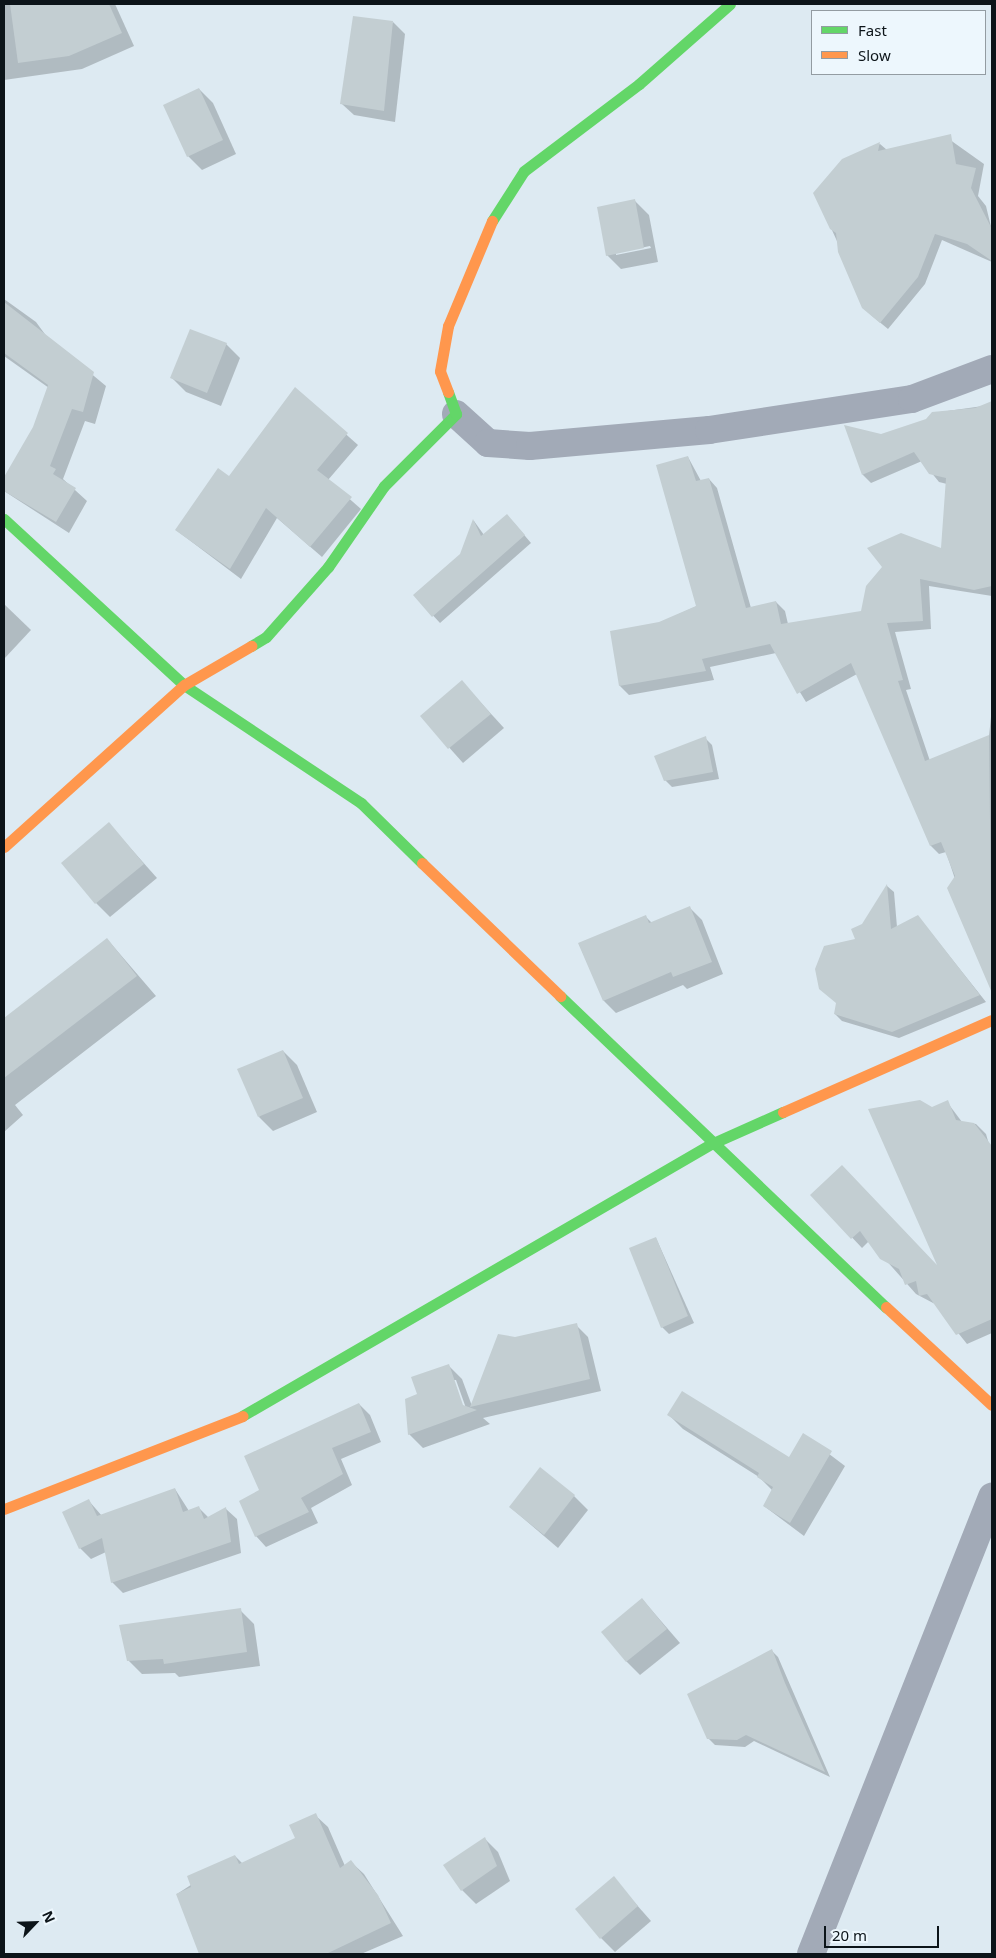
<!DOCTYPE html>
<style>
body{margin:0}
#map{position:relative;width:996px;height:1958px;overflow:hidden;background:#ddeaf2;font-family:"Noto Sans",sans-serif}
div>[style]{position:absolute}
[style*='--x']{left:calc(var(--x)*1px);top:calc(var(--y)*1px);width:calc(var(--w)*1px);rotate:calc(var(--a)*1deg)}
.shadow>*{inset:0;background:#0003}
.building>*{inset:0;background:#c3ced2}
.street>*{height:28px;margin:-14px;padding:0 14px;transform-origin:14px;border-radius:14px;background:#a2aab7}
.fast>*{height:11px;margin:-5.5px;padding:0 5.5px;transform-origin:5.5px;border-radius:5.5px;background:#63d668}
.slow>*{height:11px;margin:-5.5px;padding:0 5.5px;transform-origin:5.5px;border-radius:5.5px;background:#ff974d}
span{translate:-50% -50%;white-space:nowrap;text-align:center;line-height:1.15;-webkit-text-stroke:4.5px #edf7fd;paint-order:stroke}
.frame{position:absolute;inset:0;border:5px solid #0c1419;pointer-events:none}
.legend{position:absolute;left:811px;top:10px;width:175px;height:65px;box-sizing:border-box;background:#edf7fd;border:1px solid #939ca2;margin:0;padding:6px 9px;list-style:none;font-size:15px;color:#0c1419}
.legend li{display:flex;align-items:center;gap:10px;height:25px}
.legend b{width:25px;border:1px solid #939ca2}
.north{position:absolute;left:10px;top:1898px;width:50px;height:50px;-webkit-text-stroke:4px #edf7fd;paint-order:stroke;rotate:66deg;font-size:14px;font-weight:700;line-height:20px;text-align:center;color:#0c1419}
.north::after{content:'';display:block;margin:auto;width:18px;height:22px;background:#0c1419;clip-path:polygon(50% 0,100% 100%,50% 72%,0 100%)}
.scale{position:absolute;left:824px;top:1926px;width:115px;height:22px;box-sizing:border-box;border:2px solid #0c1419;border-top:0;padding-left:6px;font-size:15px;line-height:18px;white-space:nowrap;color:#0c1419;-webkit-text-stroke:4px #edf7fd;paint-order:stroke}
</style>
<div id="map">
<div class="shadow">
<i style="clip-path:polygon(4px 4px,115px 4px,134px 46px,82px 69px,4px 80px)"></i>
<i style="clip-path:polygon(393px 22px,405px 34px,395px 122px,354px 115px,342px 104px)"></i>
<i style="clip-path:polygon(199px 89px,213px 103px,236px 154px,202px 170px,188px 156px)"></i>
<i style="clip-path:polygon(946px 137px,984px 164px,978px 196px,986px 206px,992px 231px,992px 262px,942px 240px,925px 284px,888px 329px,871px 315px,831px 228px,843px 160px,880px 144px,887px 150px)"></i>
<i style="clip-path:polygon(evenodd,635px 201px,649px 215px,658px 262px,621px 269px,607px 255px,635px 201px,650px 246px,651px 248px,616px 255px,616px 253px,650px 246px)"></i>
<i style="clip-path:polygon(4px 299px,36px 322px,47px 337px,106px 386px,95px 424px,85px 421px,63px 479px,87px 501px,69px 533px,4px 491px,4px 480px,34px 427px,49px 388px,4px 356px)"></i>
<i style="clip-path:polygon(226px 344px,240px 358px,221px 406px,186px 392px,172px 378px)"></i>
<i style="clip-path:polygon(295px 389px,358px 445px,328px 480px,361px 509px,322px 557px,277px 518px,241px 579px,176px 530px,229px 478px)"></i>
<i style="clip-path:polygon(983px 406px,992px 407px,992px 596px,929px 586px,931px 629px,895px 632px,911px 689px,906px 690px,930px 761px,989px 736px,992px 707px,992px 938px,973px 933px,946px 852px,939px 854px,931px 846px,857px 674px,806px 702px,776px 653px,710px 667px,714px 680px,629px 695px,620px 686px,611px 632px,659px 623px,697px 606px,688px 457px,701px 481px,709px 479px,717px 488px,751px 608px,776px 602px,785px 611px,788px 624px,862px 612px,942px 550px,947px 484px,939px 482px,922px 461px,871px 483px,863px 475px,846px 427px,881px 435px,927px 420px,933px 413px)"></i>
<i style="clip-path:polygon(474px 521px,484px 535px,514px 523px,531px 543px,440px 623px,414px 595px,461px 555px)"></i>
<i style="clip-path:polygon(4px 604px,31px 630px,4px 659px)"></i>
<i style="clip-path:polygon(462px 682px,504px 728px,463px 763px,421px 716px)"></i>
<i style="clip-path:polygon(705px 738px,712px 745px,719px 779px,672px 787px,665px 780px)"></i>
<i style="clip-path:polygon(109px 824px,157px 878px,110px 917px,96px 903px)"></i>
<i style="clip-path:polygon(887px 886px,894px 892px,897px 927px,924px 924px,986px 1002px,899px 1038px,842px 1021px,835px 1014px,863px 925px)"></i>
<i style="clip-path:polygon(690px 908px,702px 920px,723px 974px,687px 989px,683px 985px,616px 1013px,604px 1001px,579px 944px,645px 916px,652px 923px)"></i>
<i style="clip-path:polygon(107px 939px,156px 996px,15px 1105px,23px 1115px,4px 1132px,4px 1024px)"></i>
<i style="clip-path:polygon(283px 1051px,297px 1065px,317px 1112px,273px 1131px,259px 1117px)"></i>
<i style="clip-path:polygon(947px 1102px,962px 1122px,976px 1124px,986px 1134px,992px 1155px,992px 1333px,967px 1344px,935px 1304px,916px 1294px,869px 1241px,862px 1248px,812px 1195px,940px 1269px,932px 1109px)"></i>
<i style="clip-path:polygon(656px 1238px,694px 1323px,669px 1334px,662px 1327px)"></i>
<i style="clip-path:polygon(evenodd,576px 1325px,588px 1337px,601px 1391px,483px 1418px,490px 1424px,423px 1448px,409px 1434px,419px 1394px,448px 1365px,462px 1379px,472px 1406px,515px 1339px,576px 1325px,453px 1380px,456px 1380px,467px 1411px,464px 1412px,453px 1380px)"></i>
<i style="clip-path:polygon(359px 1404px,370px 1415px,381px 1442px,341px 1459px,352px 1485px,311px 1508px,318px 1523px,266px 1547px,256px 1536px,261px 1490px)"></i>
<i style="clip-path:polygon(669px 1415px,789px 1459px,804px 1435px,845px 1466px,804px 1536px,764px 1506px,773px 1491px,759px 1477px,683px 1429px)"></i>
<i style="clip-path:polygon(175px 1489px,189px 1511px,199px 1508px,209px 1518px,226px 1509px,237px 1519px,241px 1553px,123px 1593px,112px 1582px,106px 1552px,91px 1559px,80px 1548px,89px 1501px,102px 1516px)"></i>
<i style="clip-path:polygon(574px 1496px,588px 1510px,558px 1548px,510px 1507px)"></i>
<i style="clip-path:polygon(642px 1599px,680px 1643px,640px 1675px,626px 1661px)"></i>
<i style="clip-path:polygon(240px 1610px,254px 1624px,260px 1666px,179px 1677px,175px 1673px,142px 1674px,128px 1660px)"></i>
<i style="clip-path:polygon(772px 1651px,778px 1657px,830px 1777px,754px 1741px,745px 1747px,715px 1745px,708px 1738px)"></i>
<i style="clip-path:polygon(315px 1815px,328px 1827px,345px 1866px,351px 1862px,364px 1874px,403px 1936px,361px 1954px,201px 1954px,177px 1894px,235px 1856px,243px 1864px,297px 1839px)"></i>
<i style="clip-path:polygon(484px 1838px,498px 1852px,510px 1881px,476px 1904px,462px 1890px)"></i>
<i style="clip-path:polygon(613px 1878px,651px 1921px,615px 1952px,601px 1938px)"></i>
</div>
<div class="building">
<i style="clip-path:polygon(10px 4px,109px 4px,122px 33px,69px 56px,18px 63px)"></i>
<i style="clip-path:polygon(353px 16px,393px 21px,384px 111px,340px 104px)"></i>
<i style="clip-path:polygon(199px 88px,223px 140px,187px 157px,163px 105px)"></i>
<i style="clip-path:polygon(951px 134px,956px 164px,976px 168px,971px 188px,992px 229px,992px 261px,967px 244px,935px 234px,918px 277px,880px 323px,862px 308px,838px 252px,836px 233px,830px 229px,813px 193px,842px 159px,880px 142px,878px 151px)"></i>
<i style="clip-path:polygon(635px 199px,644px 248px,606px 256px,597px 207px)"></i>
<i style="clip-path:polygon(4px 302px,94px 372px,83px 412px,72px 409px,50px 466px,56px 469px,53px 474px,76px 488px,56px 522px,4px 491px,4px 477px,33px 427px,48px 385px,4px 353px)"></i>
<i style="clip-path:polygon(190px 329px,227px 343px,207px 393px,170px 378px)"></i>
<i style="clip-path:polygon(295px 387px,348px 433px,317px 470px,352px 497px,310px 547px,266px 508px,230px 569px,175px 530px,218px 468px,229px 476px)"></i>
<i style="clip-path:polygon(992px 401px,992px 586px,974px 590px,920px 579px,923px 621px,887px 623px,903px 680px,898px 681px,925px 761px,989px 735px,992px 993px,947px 888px,955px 876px,941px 842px,930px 846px,851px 663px,797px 694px,770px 644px,702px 659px,706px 671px,619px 686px,610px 631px,659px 622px,696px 606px,656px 465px,688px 456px,696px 481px,709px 478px,746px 608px,776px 601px,781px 624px,861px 611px,866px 586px,882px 567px,867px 548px,901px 533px,941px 548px,946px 478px,929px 474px,914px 452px,862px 475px,844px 425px,881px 434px,926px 419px,932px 412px,975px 408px)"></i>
<i style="clip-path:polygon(507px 514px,525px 535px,432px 617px,413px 595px,460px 554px,473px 519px,481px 536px)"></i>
<i style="clip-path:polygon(462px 680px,491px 714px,448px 749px,420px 716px)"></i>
<i style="clip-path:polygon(706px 736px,713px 772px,664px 781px,654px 756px)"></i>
<i style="clip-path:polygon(109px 822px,144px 864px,95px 904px,61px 863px)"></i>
<i style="clip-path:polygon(887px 884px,891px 929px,918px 915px,980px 995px,892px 1032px,834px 1014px,836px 1003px,819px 989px,815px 969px,824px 946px,855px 939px,851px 929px,862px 924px)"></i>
<i style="clip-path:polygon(690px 906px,712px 962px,673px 977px,671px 972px,603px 1001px,578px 943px,646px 915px,649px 923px)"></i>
<i style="clip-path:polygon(107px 938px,137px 976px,4px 1078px,4px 1018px)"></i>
<i style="clip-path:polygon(283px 1050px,303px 1098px,258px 1117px,237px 1069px)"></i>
<i style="clip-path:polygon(920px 1100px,932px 1107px,948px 1100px,956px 1120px,974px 1123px,992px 1146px,992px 1319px,956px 1335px,927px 1294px,919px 1296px,916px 1281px,905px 1285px,899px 1269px,880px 1259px,860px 1231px,851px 1239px,810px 1195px,842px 1165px,937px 1265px,868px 1109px)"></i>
<i style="clip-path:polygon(656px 1237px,688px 1316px,661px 1328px,629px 1248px)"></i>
<i style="clip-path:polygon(577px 1323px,590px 1379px,470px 1407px,498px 1334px,515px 1337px)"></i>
<i style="clip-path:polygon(449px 1364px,463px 1405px,477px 1410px,408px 1435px,405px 1399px,417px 1394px,411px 1377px)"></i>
<i style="clip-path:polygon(682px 1391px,789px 1457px,803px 1433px,832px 1451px,790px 1523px,763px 1506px,773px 1487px,757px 1477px,759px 1473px,667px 1415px)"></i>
<i style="clip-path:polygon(359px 1403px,371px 1432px,332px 1448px,343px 1474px,301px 1498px,309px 1512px,255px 1537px,239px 1501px,259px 1490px,244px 1456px)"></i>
<i style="clip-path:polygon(540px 1467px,575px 1495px,544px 1535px,509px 1507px)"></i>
<i style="clip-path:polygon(175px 1488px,183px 1512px,199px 1506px,204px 1519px,226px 1507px,231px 1542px,111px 1583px,102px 1538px,79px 1549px,62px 1512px,89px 1499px,97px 1516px)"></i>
<i style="clip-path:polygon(642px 1598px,667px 1629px,626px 1662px,601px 1632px)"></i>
<i style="clip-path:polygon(241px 1608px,247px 1652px,164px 1664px,163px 1659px,127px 1661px,119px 1625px)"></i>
<i style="clip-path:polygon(772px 1649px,785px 1683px,825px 1772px,746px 1735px,737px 1740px,707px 1739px,687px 1694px)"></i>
<i style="clip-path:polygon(316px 1813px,340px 1868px,351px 1860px,378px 1895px,391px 1923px,326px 1954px,199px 1954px,176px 1894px,191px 1887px,187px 1876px,235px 1855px,239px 1864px,295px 1838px,289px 1825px)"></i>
<i style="clip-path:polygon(485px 1837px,497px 1866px,461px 1891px,443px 1865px)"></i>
<i style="clip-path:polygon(614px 1876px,638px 1906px,600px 1939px,575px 1909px)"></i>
</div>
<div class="street">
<i style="--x:456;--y:414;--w:43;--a:42.2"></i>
<i style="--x:488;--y:443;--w:42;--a:4.1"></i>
<i style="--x:530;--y:446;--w:180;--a:-5.1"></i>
<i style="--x:709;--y:430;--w:205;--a:-8.7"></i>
<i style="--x:912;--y:399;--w:85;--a:-20.6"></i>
<i style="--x:811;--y:1954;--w:492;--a:-68.4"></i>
</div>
<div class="fast">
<i style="--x:492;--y:221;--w:59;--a:-57.4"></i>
<i style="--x:524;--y:171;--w:144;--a:-37.1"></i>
<i style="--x:639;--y:84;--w:121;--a:-41.3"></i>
<i style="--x:4;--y:519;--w:245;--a:42.7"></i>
<i style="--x:184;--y:685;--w:213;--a:33.7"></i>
<i style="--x:361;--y:803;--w:86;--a:44.5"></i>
<i style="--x:251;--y:646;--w:17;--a:-31"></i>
<i style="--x:266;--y:637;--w:94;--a:-48.5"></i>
<i style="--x:328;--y:567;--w:98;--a:-55.3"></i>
<i style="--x:384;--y:486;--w:102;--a:-45"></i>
<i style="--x:456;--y:414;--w:23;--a:-110"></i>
<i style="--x:560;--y:996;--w:451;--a:43.7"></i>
<i style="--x:242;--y:1416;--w:542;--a:-30.11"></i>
<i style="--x:711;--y:1144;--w:79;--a:-24"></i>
</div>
<div class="slow">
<i style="--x:448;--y:392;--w:22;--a:-111"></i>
<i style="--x:440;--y:371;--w:46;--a:-79.9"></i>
<i style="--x:448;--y:326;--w:114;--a:-67.3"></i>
<i style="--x:4;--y:847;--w:242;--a:-42"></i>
<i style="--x:184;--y:685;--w:78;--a:-30.2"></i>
<i style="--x:422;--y:863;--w:192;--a:43.9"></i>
<i style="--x:783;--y:1112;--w:228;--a:-23.8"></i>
<i style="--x:886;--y:1307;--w:144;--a:42.8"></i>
<i style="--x:4;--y:1509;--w:256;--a:-21.3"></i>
</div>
<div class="frame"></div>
<ul class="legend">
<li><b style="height:6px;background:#63d668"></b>Fast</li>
<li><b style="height:6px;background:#ff974d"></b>Slow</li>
</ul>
<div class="north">N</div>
<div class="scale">20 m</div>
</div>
